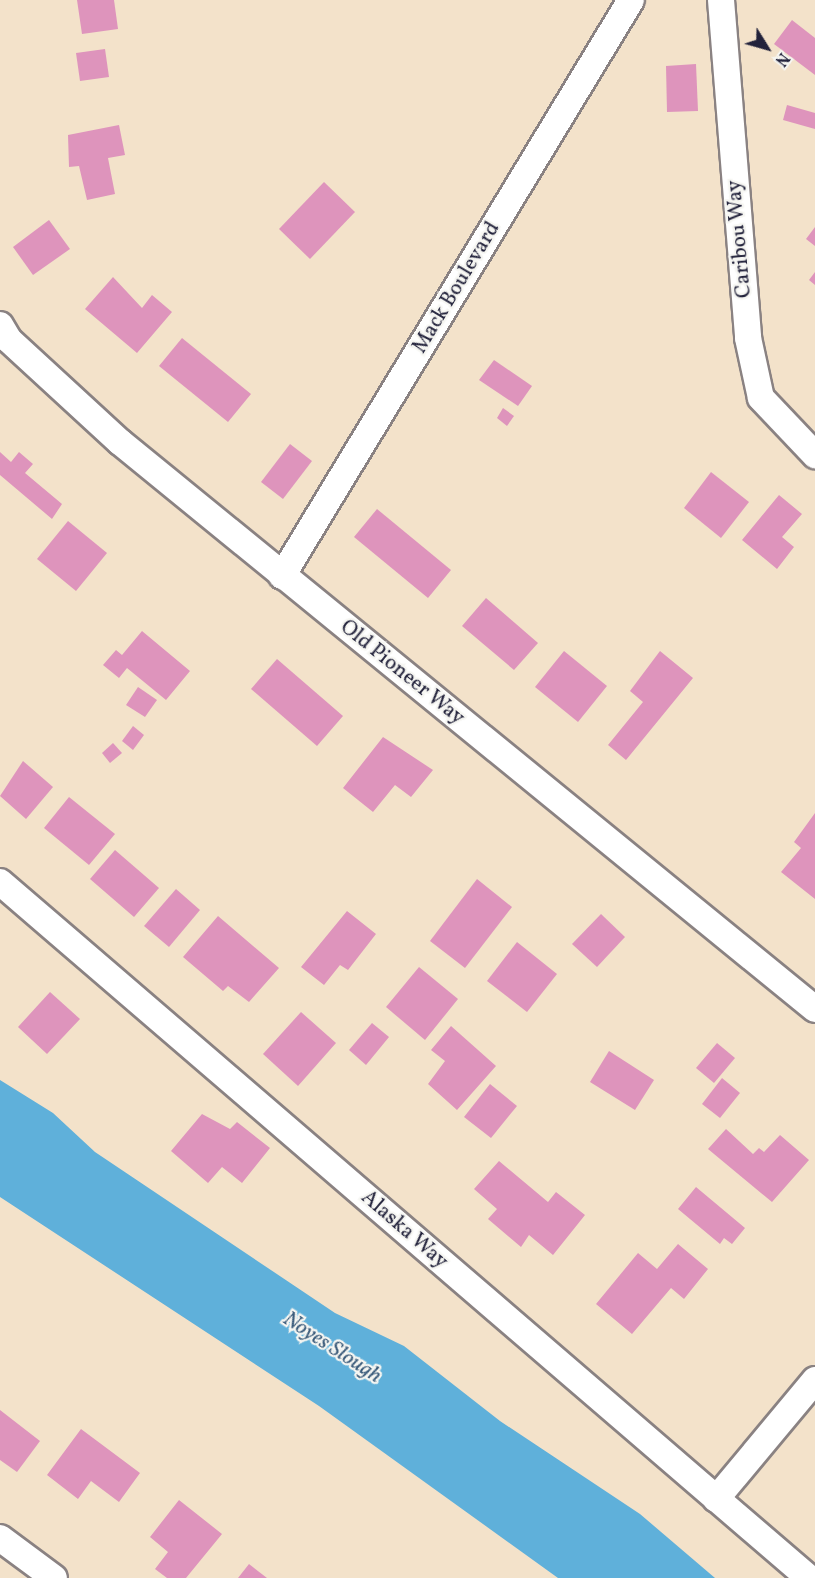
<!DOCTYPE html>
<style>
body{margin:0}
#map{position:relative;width:815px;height:1578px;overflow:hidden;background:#f3e2ca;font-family:Vollkorn,serif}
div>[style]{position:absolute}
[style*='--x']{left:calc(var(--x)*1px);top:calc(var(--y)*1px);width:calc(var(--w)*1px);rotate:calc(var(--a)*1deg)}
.water>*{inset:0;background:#5fb0da}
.building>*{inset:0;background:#de94bc}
.roads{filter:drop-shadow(2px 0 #8a8282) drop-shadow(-2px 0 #8a8282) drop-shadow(0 2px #8a8282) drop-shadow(0 -2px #8a8282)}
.street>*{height:26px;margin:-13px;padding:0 13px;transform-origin:13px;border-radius:13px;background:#fff}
span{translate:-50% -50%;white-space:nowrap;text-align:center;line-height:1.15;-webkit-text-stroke:4.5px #f6f6f2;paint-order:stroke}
.street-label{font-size:21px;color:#22223b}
.water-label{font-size:22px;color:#3a5b7b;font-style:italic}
.north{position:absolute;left:737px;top:18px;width:60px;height:60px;-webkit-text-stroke:4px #f6f6f2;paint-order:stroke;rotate:127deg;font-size:16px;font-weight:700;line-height:24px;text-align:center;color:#22223b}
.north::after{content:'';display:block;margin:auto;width:21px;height:27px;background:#22223b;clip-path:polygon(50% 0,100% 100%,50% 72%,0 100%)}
</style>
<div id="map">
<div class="water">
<i style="clip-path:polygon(0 1080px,53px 1113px,95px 1152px,335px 1313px,404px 1346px,500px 1421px,640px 1514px,715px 1578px,558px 1578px,319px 1406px,0 1197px)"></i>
</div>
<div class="building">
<i style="clip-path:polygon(77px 0,114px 0,118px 29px,82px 34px)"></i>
<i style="clip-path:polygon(792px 20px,815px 38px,815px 75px,774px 44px)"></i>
<i style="clip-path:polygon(105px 49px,109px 77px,80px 81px,76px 53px)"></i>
<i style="clip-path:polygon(696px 64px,698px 111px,667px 112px,666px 66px)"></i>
<i style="clip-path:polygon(787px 105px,815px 113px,815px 129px,783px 120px)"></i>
<i style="clip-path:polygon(119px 125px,125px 155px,108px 158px,115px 194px,87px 200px,79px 166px,69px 167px,68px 135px)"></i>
<i style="clip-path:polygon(324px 182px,355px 212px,310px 259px,279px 229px)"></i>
<i style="clip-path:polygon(49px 220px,70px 249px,33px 275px,13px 247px)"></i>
<i style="clip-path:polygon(815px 227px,815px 246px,806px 239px)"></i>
<i style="clip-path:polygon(815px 272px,815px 285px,809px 280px)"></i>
<i style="clip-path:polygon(113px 277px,142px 308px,152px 295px,172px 312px,137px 353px,85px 309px)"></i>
<i style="clip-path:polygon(182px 338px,251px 394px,228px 422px,159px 366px)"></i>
<i style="clip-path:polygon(494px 360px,532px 386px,518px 406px,479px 380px)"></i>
<i style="clip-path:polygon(503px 408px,514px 416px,507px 426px,497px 418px)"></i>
<i style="clip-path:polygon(290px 444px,312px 461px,283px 499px,261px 482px)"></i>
<i style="clip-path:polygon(0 452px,11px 462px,19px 452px,33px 464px,25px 473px,62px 504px,52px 519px,0 475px)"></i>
<i style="clip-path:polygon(711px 472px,749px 502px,721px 538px,684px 508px)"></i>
<i style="clip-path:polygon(779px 495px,802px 514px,782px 537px,794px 547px,777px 569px,742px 540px)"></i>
<i style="clip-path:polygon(377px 509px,451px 570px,428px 598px,354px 537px)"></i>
<i style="clip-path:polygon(68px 521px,107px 553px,76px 591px,37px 559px)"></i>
<i style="clip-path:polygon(486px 598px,538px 643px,514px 670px,462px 626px)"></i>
<i style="clip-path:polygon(142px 631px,190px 671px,166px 700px,127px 668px,119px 678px,103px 665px,116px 650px,122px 655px)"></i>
<i style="clip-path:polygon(564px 651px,607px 686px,578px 722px,535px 687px)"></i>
<i style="clip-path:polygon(660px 651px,693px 678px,626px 760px,608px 745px,643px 702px,630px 691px)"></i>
<i style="clip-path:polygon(277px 659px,343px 716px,317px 746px,251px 689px)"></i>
<i style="clip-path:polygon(138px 687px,157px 700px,145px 717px,126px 705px)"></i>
<i style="clip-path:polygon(133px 726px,144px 735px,133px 750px,122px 741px)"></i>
<i style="clip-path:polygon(383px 737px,433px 770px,411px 797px,395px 785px,373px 812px,343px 788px)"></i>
<i style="clip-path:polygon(113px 743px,122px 753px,110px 763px,102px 753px)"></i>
<i style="clip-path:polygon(23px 761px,53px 787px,26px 819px,0 796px)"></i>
<i style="clip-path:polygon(69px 797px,115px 834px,89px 865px,44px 828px)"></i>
<i style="clip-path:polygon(815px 813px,815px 899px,781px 872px,801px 848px,794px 842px)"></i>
<i style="clip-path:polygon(115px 850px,159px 888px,134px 917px,90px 879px)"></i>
<i style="clip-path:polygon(477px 879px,512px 907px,465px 968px,430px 941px)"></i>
<i style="clip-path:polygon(176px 889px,200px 910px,169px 947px,144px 926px)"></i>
<i style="clip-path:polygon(347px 911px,376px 934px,348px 970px,340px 965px,324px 985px,301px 967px)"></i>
<i style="clip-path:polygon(601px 914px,625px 937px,597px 967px,572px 944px)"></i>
<i style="clip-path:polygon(218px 916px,279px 968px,249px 1002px,228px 986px,223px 991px,183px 957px)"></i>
<i style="clip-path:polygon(517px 942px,557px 974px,527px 1012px,487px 981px)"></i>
<i style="clip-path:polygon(419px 967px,458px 999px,425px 1040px,386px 1007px)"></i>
<i style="clip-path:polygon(50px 992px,80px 1019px,47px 1054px,18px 1027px)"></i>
<i style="clip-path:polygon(301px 1012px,336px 1043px,298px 1086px,263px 1054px)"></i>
<i style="clip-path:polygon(372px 1023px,389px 1037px,366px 1065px,349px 1050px)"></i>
<i style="clip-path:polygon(451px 1026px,496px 1066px,457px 1110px,428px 1084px,445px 1061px,431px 1050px)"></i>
<i style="clip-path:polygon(717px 1043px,735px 1058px,714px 1083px,696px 1068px)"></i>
<i style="clip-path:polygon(609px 1051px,654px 1080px,635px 1110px,590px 1082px)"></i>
<i style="clip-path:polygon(722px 1078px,740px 1093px,720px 1118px,702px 1104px)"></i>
<i style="clip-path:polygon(490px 1084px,517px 1106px,491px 1138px,464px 1117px)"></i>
<i style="clip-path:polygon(202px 1114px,230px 1129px,237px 1122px,270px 1148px,242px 1183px,222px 1167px,208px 1183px,171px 1151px)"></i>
<i style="clip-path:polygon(726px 1129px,753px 1154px,759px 1148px,764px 1152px,780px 1135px,809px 1160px,772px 1202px,708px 1149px)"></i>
<i style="clip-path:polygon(499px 1161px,548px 1202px,556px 1192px,585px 1215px,553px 1255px,529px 1235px,521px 1247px,488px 1219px,497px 1209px,474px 1189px)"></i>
<i style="clip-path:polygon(696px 1187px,745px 1228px,732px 1244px,724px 1238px,720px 1244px,678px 1209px)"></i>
<i style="clip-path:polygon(678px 1244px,708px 1269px,684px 1299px,671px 1288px,632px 1334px,596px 1304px,638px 1253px,657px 1269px)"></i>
<i style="clip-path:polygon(0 1410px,40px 1441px,17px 1472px,0 1460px)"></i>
<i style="clip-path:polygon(81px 1429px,140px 1473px,119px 1502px,91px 1481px,78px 1499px,47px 1475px)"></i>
<i style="clip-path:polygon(179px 1500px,222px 1534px,186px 1578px,167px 1578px,155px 1569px,168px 1552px,150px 1537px)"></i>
<i style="clip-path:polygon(249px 1564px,267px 1578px,238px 1578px)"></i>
</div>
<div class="roads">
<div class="street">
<i style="--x:721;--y:0;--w:339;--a:85.4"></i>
<i style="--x:748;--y:338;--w:61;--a:77.8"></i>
<i style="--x:761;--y:398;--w:79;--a:46.5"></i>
<i style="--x:0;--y:325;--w:17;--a:59"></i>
<i style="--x:9;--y:340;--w:151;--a:42.6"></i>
<i style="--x:120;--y:442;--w:897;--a:39.21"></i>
<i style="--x:282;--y:576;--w:673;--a:-58.79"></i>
<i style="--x:0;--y:882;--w:1067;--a:40.71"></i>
<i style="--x:716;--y:1499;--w:155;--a:-50.2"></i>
<i style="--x:0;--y:1538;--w:67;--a:36.5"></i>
</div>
</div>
<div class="street-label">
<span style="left:740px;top:239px;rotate:-95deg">Caribou Way</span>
<span style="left:457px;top:288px;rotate:-59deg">Mack Boulevard</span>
<span style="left:402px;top:673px;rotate:39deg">Old Pioneer Way</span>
<span style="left:404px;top:1230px;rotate:41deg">Alaska Way</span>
</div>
<div class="water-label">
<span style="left:332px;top:1348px;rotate:33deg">Noyes Slough</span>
</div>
<div class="north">N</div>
</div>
